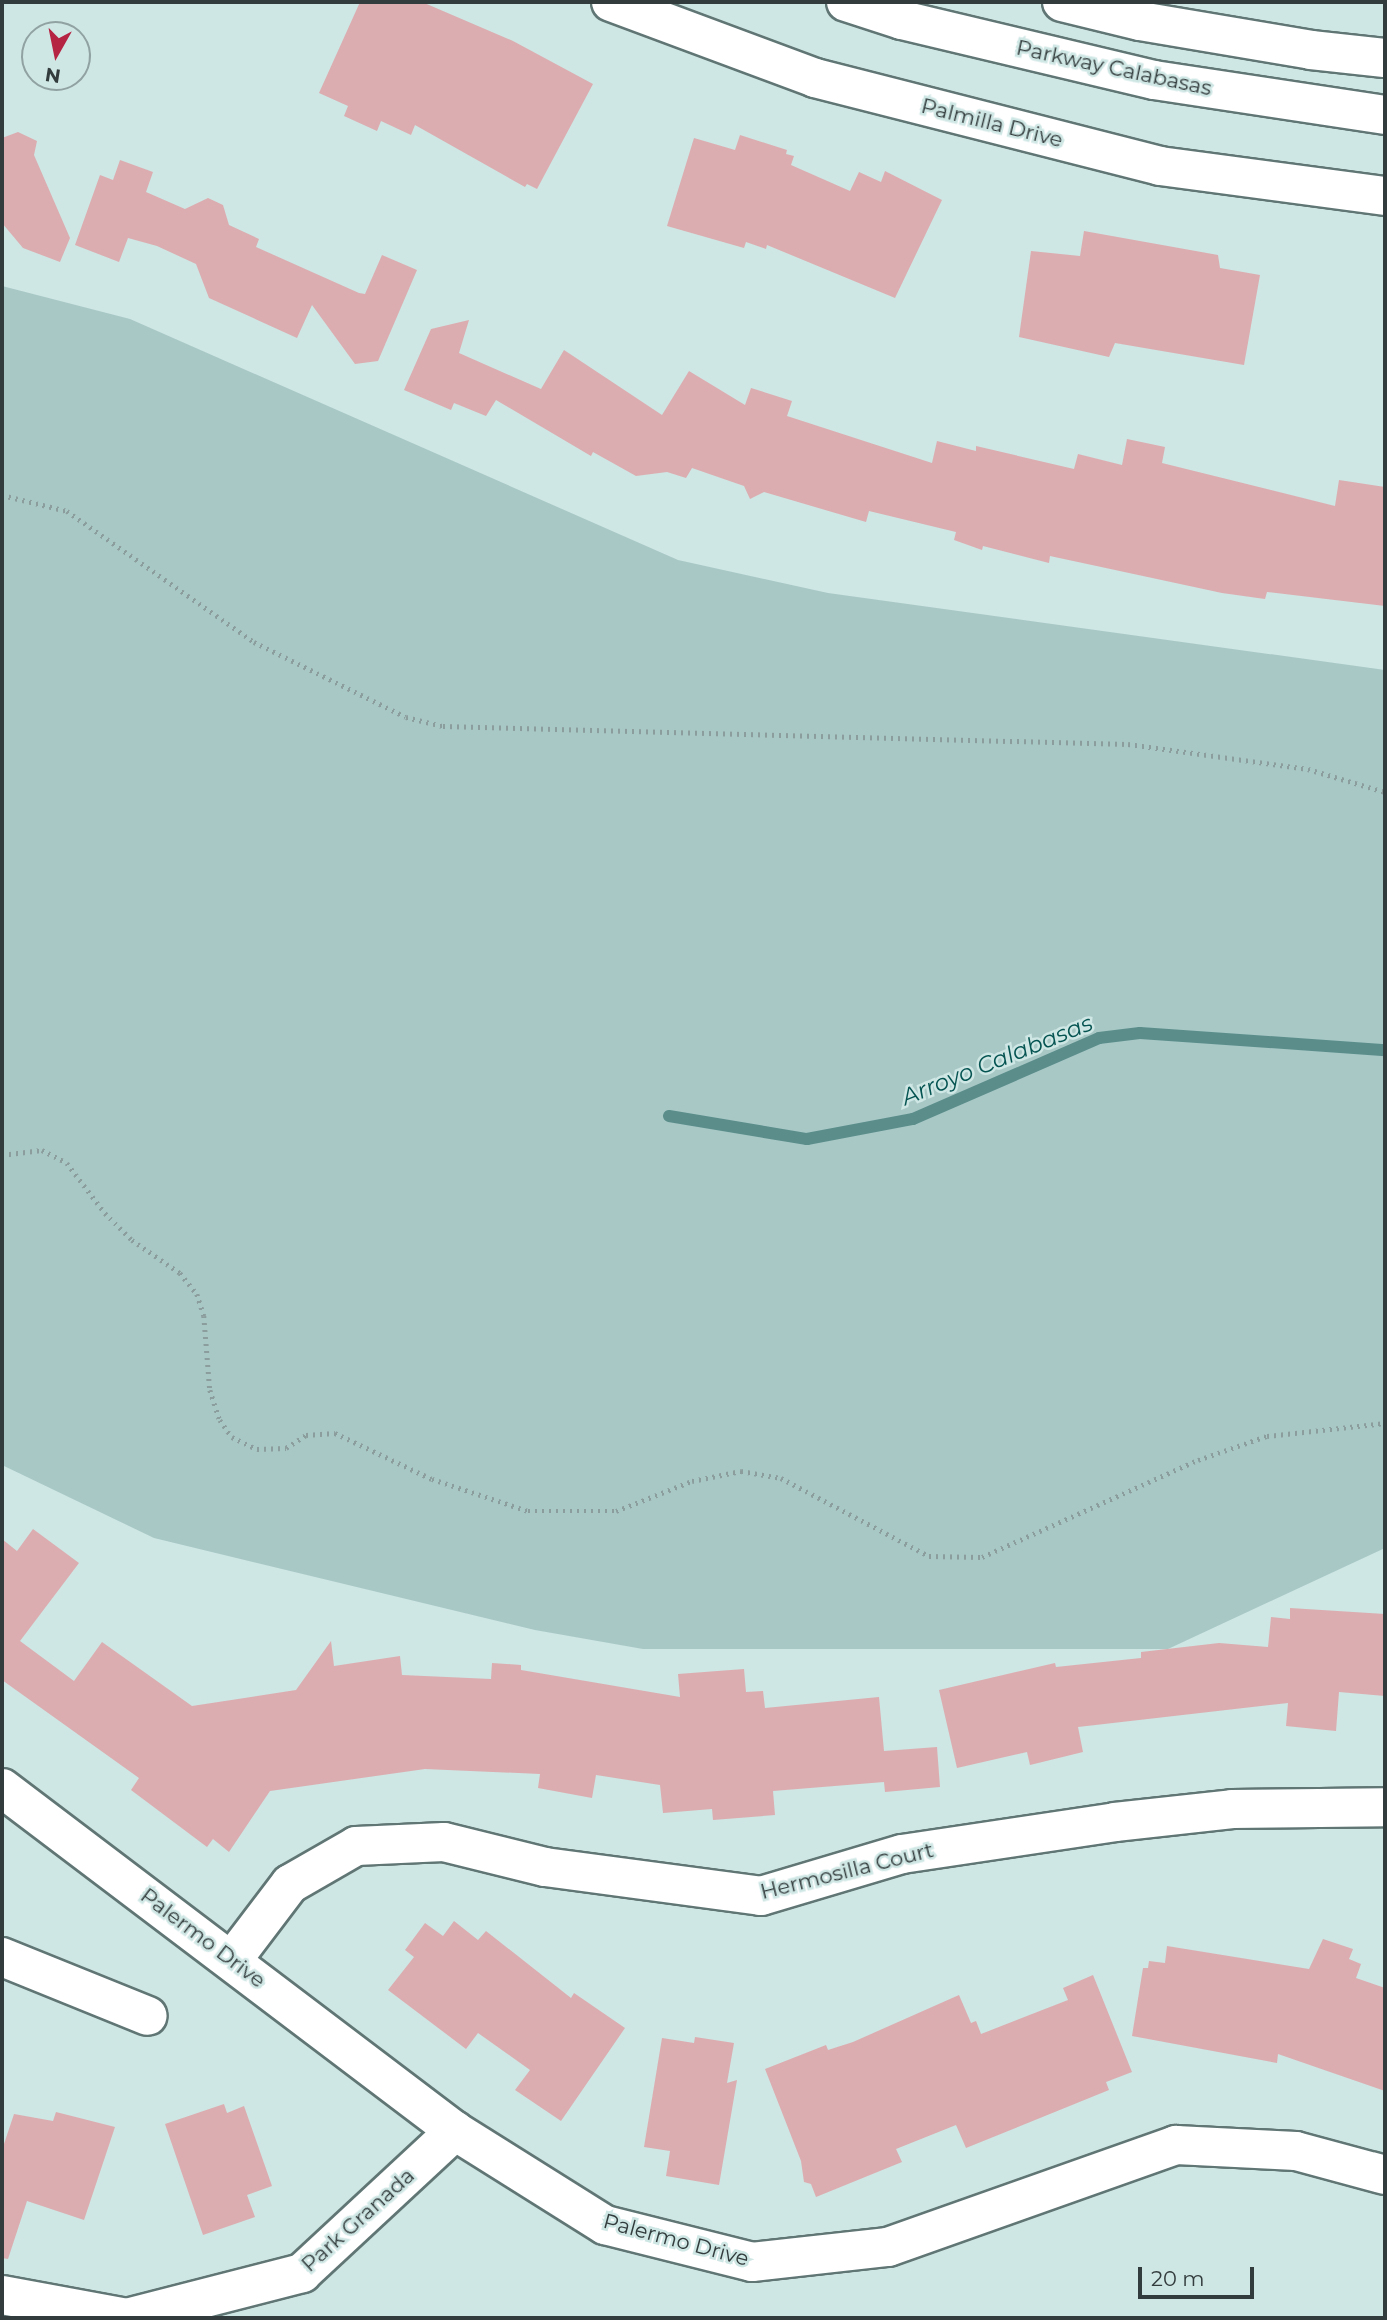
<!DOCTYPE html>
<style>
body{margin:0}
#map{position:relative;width:1387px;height:2320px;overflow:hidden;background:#cee6e4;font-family:Montserrat,sans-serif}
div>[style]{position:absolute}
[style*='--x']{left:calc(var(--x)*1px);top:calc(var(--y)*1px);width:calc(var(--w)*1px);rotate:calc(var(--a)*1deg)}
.green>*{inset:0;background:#a8c8c6}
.stream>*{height:12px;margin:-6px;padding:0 6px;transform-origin:6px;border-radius:6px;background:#5b8e8b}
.building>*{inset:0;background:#dcadb0}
.path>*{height:4.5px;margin-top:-2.25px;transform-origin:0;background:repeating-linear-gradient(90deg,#8b9d9c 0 2px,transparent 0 7px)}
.roads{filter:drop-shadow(2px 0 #607675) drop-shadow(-2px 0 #607675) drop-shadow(0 2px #607675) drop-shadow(0 -2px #607675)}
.minor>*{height:38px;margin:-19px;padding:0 19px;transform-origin:19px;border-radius:19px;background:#fff}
.tertiary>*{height:38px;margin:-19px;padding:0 19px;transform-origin:19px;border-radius:19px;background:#fff}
span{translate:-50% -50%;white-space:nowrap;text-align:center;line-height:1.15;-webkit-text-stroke:5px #cee6e4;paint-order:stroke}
.street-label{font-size:21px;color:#333c3c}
.water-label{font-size:23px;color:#055452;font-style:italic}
.frame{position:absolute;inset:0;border:4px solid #333c3c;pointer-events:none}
.north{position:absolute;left:21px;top:21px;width:70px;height:70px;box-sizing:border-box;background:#cee6e4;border:2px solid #90a2a1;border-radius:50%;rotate:189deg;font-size:19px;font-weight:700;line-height:28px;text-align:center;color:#333c3c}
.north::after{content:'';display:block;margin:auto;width:24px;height:32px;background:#b62444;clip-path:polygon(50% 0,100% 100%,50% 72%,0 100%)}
.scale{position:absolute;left:1138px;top:2267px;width:116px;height:32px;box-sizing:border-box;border:4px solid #333c3c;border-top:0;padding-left:9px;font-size:21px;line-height:24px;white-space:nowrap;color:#333c3c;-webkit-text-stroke:5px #cee6e4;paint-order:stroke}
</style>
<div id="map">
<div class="green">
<i style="clip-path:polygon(2px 286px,130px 319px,678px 560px,828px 593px,1385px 670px,1385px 1548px,1168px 1649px,643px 1649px,535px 1630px,154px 1538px,2px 1465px)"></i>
</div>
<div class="stream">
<i style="--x:669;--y:1116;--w:140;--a:9.5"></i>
<i style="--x:807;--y:1139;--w:108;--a:-10.7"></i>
<i style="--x:913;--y:1119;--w:203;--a:-23.5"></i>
<i style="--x:1099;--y:1038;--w:41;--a:-7"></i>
<i style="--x:1140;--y:1033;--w:246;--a:4"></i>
</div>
<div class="building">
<i style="clip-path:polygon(360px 2px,422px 2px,513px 41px,593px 84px,537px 189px,527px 184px,525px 187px,415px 125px,411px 135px,381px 121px,377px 131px,344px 116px,348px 106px,319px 93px)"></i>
<i style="clip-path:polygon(18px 132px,37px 141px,34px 155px,70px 238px,60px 262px,23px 248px,2px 223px,2px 138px)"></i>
<i style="clip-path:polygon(740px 135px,787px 150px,786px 154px,794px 156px,791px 165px,850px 191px,859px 172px,881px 182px,885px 171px,942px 200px,895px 298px,767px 245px,766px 249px,746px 242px,744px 248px,667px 226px,694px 138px,735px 150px)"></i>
<i style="clip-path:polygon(120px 160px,153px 172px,146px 192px,185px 209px,208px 198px,223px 205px,229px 225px,259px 239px,256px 247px,359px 293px,365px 294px,382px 255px,417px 270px,378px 361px,355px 364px,312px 305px,297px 338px,209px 298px,196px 264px,157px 246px,128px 238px,119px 262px,75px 245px,100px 175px,113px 180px)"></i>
<i style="clip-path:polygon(1084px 231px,1218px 255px,1220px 268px,1260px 275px,1244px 365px,1115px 343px,1109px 357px,1019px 337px,1031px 251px,1080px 256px)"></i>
<i style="clip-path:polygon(469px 320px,459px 353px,541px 389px,564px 350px,662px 415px,689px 371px,745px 405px,751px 388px,792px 401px,787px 416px,932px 463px,937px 441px,976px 451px,976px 446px,1074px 469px,1078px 454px,1122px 465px,1127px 439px,1165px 447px,1162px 463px,1335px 506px,1339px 480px,1385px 487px,1385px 606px,1267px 592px,1265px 599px,1222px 593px,1050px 556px,1049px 563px,983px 546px,982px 550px,954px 540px,956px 532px,869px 511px,866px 522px,764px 492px,750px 499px,744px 486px,692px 468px,686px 478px,667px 472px,636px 476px,593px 452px,591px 456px,496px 400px,486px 416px,454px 403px,451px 410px,404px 390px,431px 329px)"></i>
<i style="clip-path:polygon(33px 1529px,79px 1563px,20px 1641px,74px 1681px,102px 1642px,192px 1706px,296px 1690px,331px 1641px,334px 1666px,400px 1656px,402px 1675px,491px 1679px,492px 1663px,521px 1665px,521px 1670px,680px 1697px,678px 1674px,744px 1669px,746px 1692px,763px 1691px,765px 1708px,879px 1697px,884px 1751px,937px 1747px,940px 1787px,885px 1792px,884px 1782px,773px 1791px,775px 1815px,713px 1820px,712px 1809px,663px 1813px,660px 1785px,596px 1775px,592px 1798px,538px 1788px,540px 1774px,425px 1769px,270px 1791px,229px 1852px,213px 1839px,207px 1847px,131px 1790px,139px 1778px,2px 1680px,2px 1539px,17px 1551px)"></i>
<i style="clip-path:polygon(1290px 1608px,1385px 1614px,1385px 1696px,1339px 1692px,1336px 1731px,1286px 1726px,1288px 1703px,1078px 1727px,1083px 1752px,1030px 1765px,1027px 1752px,957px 1768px,939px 1690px,1055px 1663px,1056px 1667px,1141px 1658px,1141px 1652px,1219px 1643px,1268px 1647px,1271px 1617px,1290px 1619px)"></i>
<i style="clip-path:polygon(454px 1921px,478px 1940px,486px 1931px,571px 1998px,574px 1993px,625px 2028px,561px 2121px,515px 2090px,530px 2070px,478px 2033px,466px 2049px,388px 1990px,414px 1957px,405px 1950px,425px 1923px,443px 1936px)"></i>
<i style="clip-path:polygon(1323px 1939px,1353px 1949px,1349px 1959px,1361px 1964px,1356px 1978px,1385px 1988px,1385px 2091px,1278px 2054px,1277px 2063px,1132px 2036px,1143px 1968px,1148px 1968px,1149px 1961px,1165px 1963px,1167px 1946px,1309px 1969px)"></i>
<i style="clip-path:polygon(1093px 1975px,1132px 2072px,1106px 2082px,1109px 2090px,966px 2148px,956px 2125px,896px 2149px,902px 2162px,816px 2197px,811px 2184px,804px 2182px,801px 2161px,765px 2069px,826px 2045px,828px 2050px,853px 2042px,959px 1995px,971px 2023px,976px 2021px,981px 2034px,1068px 2000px,1063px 1988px)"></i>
<i style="clip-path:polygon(695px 2037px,734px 2043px,727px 2083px,737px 2080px,719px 2185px,666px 2176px,670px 2151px,644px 2147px,662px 2038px,694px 2043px)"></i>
<i style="clip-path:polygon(224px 2104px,227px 2113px,244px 2106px,272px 2186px,247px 2195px,255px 2217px,203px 2235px,165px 2124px)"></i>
<i style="clip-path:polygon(56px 2112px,115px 2127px,84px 2220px,27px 2201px,8px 2259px,2px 2258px,2px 2150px,14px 2114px,53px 2121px)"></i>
</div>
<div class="path">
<i style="--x:2;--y:495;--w:67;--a:13.8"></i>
<i style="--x:67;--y:511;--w:228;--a:35"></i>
<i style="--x:254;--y:642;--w:169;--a:26.3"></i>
<i style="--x:406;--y:717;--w:38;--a:14"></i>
<i style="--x:443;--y:726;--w:685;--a:1.51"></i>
<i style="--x:1128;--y:744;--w:182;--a:7.9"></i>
<i style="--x:1308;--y:769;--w:80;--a:16.6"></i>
<i style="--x:2;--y:1155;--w:40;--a:-7.1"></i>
<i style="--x:42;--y:1150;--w:28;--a:27"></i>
<i style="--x:67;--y:1163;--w:63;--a:52.8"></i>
<i style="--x:105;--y:1213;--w:38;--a:45"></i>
<i style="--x:132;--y:1240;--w:58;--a:34.5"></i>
<i style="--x:180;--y:1273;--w:27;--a:51"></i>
<i style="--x:197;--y:1294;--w:23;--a:72"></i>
<i style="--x:204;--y:1316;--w:74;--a:85.4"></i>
<i style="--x:210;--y:1390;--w:32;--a:72"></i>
<i style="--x:220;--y:1420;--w:21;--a:55"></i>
<i style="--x:232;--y:1437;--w:28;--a:26"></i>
<i style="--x:257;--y:1449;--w:29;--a:-2"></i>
<i style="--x:286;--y:1448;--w:24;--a:-33"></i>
<i style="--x:306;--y:1435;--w:29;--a:-4"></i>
<i style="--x:335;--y:1433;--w:107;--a:25.4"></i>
<i style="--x:432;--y:1479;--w:101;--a:18.4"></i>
<i style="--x:528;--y:1511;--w:88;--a:0"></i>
<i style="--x:616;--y:1511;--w:82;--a:-21.5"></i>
<i style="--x:692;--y:1481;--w:50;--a:-11.5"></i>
<i style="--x:741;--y:1471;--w:41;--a:9.9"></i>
<i style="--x:781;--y:1478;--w:167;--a:27.8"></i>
<i style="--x:929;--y:1556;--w:53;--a:1.1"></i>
<i style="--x:982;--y:1557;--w:237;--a:-24.2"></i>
<i style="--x:1198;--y:1460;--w:73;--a:-19.2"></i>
<i style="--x:1267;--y:1436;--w:119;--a:-6.3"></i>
</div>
<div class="roads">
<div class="minor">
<i style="--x:611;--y:2;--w:218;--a:20.4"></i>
<i style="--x:815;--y:78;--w:356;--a:14.3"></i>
<i style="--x:1160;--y:166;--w:227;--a:7.6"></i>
<i style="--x:2;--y:1788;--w:568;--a:37.13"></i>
<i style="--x:455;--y:2131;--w:177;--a:32.1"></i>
<i style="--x:605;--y:2225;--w:152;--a:14.1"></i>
<i style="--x:752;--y:2262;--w:137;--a:-6.3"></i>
<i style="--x:888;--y:2247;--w:306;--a:-19.5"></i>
<i style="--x:1176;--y:2145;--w:120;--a:2.9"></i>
<i style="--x:1296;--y:2151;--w:92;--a:15.1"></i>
<i style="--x:2;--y:1957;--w:157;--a:22"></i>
<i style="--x:233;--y:1959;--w:94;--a:-52.8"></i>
<i style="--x:290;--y:1884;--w:76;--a:-29.9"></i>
<i style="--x:356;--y:1846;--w:88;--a:-2.6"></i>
<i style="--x:444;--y:1842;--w:104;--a:13.9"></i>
<i style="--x:545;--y:1867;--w:218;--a:7.6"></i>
<i style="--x:761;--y:1896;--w:147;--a:-16.6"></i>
<i style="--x:902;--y:1854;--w:215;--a:-8.5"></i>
<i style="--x:1115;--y:1822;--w:118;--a:-6.3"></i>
<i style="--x:1232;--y:1809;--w:153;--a:-0.7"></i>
<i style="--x:2;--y:2295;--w:127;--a:10.4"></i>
<i style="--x:127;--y:2318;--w:181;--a:-14.4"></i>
<i style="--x:302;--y:2273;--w:209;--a:-42.9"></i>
</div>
<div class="tertiary">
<i style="--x:846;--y:2;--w:59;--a:17.8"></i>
<i style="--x:902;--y:20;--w:259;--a:13.4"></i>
<i style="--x:1154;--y:80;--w:234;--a:8.6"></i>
<i style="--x:1062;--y:2;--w:80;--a:13.7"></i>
<i style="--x:1140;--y:21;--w:173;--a:9.6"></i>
<i style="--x:1311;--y:50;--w:74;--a:6.2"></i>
</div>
</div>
<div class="street-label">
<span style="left:1114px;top:68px;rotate:12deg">Parkway Calabasas</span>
<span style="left:992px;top:123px;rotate:14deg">Palmilla Drive</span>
<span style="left:847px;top:1871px;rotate:-14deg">Hermosilla Court</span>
<span style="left:203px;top:1938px;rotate:37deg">Palermo Drive</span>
<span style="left:358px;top:2220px;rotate:-42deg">Park Granada</span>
<span style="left:676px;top:2240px;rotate:15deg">Palermo Drive</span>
</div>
<div class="water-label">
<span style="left:997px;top:1060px;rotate:-22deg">Arroyo Calabasas</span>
</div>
<div class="frame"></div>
<div class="north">N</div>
<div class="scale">20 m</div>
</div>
